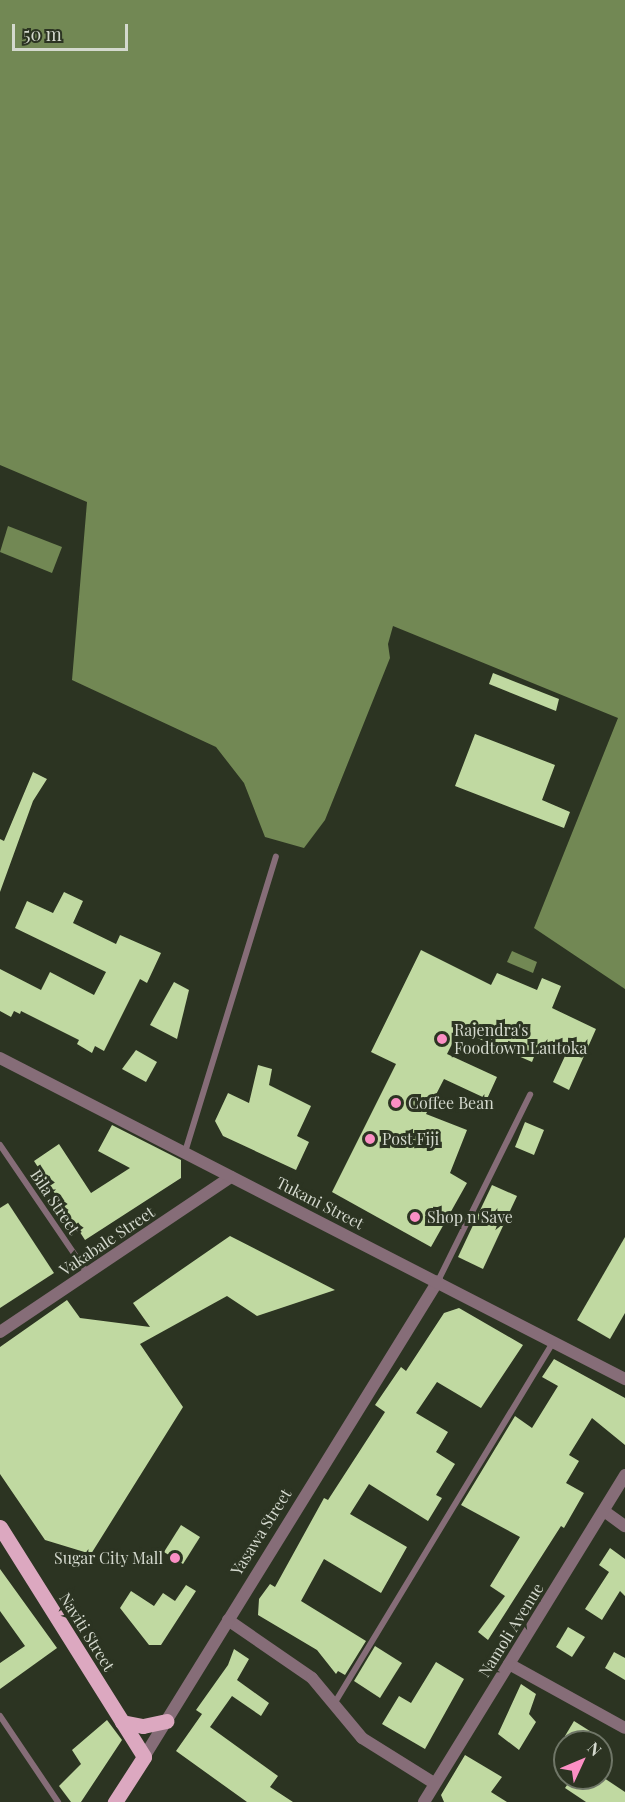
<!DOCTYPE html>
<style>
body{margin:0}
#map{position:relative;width:625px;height:1802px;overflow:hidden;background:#2c3422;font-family:"Playfair Display",serif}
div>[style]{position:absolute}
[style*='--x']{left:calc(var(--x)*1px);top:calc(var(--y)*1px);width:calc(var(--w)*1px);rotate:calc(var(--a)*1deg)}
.water>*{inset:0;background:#728854}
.building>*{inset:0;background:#c0d9a1}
.service>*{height:6px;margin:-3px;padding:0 3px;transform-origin:3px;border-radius:3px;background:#866d78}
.minor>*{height:12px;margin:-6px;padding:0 6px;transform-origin:6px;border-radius:6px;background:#866d78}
.tertiary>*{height:12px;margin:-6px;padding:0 6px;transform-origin:6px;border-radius:6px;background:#866d78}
.primary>*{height:15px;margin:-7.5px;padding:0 7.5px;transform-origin:7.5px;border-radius:7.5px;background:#dca8c0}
.dots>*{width:16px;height:16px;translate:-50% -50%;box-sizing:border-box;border:3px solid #2c3422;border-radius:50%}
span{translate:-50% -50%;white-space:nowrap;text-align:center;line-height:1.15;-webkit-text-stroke:6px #2c3422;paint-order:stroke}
.poi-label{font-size:16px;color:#d4d9ce}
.left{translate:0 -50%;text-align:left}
.right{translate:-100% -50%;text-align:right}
.street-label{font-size:16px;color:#d4d9ce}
.north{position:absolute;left:553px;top:1730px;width:60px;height:60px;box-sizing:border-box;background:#2c3422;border:2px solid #6f7667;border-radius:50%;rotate:46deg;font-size:16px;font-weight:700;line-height:24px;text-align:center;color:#d4d9ce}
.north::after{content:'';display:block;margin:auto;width:21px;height:27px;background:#fb8fc4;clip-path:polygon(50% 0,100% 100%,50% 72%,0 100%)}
.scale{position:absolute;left:12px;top:24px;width:116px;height:27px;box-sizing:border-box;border:3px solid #d4d9ce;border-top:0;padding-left:8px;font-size:18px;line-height:21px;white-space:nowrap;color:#d4d9ce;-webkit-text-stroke:4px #2c3422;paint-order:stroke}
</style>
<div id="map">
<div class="water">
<i style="clip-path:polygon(0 0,625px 0,625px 989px,534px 928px,618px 718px,393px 626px,388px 644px,390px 658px,325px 820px,304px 848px,265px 837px,244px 783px,216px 747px,72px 680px,87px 502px,0 465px)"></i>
<i style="clip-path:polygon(8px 526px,62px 547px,52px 573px,0 552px)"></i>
<i style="clip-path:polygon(512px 951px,537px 962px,533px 973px,507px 962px)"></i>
</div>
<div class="building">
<i style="clip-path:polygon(493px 673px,559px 699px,556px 711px,489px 684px)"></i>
<i style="clip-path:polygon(475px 734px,555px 765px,542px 800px,570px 812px,564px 828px,455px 786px)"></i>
<i style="clip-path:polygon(33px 772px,47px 779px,33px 801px,0 892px,0 839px,4px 841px)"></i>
<i style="clip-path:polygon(64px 892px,83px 901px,73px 923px,116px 944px,120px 935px,161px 953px,147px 983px,140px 979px,104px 1051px,95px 1046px,92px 1053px,77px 1044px,79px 1040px,21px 1011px,20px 1014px,14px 1011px,11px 1017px,0 1011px,0 969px,41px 990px,50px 972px,94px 995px,106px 972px,15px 928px,27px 901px,53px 913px)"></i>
<i style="clip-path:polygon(421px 950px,491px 985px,497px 973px,537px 990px,542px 978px,561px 986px,552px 1008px,596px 1029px,569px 1090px,553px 1082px,565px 1056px,539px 1044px,532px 1062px,459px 1030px,447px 1054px,497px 1077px,487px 1099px,444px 1079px,426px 1114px,467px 1130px,450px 1173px,467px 1183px,431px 1247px,332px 1192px,396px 1064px,371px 1052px)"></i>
<i style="clip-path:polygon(174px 982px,189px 990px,177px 1039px,150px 1025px)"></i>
<i style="clip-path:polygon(136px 1050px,157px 1062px,146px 1082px,122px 1069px)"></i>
<i style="clip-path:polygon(258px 1065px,272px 1069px,269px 1085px,311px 1106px,297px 1136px,309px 1142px,296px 1170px,223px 1136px,215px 1121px,228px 1093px,249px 1103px)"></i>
<i style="clip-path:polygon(525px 1122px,544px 1130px,534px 1155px,515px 1147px)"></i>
<i style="clip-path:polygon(112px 1125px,181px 1160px,181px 1178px,85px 1240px,34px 1161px,59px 1144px,91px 1193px,130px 1168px,98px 1151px)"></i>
<i style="clip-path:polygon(492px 1185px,517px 1196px,483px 1269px,458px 1257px)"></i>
<i style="clip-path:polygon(8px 1203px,54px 1273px,0 1308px,0 1208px)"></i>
<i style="clip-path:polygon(230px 1236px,335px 1290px,257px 1316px,227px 1296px,140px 1344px,183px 1407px,91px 1554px,45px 1540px,0 1474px,0 1347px,67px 1300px,80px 1318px,150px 1327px,133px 1303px)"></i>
<i style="clip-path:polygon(625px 1237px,625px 1313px,610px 1339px,577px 1320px)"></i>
<i style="clip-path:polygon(459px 1308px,523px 1345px,481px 1408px,437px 1382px,416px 1413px,448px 1432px,436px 1452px,455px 1464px,436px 1495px,442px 1498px,428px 1521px,369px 1484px,350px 1514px,407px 1547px,381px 1593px,324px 1559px,301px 1601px,366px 1641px,345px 1675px,338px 1671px,336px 1674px,317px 1650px,258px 1615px,259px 1599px,270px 1584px,275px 1587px,324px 1498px,328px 1500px,385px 1412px,375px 1405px,401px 1367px,406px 1371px,444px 1313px)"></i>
<i style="clip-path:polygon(554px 1359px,625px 1398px,625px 1445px,592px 1418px,569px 1455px,579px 1461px,566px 1483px,584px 1493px,564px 1528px,561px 1526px,488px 1640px,478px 1632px,505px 1596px,490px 1586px,520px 1537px,461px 1505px,515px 1416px,532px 1428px,558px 1386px,542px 1377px)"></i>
<i style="clip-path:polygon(181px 1525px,200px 1537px,183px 1564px,164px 1552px)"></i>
<i style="clip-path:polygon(610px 1548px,625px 1559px,625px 1596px,620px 1591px,602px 1620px,585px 1609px,609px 1572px,599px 1565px)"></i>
<i style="clip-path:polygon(0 1569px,57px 1648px,0 1689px,0 1663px,25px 1646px,0 1611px)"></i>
<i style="clip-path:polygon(186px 1585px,196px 1591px,161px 1645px,149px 1645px,120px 1608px,131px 1591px,154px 1606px,163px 1593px,175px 1601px)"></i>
<i style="clip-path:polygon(568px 1627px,585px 1637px,572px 1657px,556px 1647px)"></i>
<i style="clip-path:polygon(375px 1646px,402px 1663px,380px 1698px,354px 1681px)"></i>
<i style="clip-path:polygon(234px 1649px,249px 1659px,237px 1680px,269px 1703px,261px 1716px,232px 1696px,210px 1727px,278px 1776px,270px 1787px,293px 1802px,247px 1802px,176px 1751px,202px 1714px,196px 1710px,228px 1665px)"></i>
<i style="clip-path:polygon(614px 1652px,625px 1658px,625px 1680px,605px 1668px)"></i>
<i style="clip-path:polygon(436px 1662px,464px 1679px,425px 1749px,382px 1724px,399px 1696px,411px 1703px)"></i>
<i style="clip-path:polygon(521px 1684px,536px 1694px,529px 1714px,536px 1722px,519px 1750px,498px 1734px)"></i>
<i style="clip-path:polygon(107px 1720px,122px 1740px,81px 1802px,71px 1802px,59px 1786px,81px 1764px,72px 1750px)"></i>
<i style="clip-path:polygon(574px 1721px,593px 1733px,588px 1742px,575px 1742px,565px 1736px)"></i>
<i style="clip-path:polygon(465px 1755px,502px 1777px,491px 1792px,507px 1802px,444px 1802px,441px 1795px)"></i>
<i style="clip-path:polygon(572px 1778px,604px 1778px,625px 1792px,625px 1802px,586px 1802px,565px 1788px)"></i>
</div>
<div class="service">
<i style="--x:0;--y:1145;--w:156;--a:55.7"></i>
<i style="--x:185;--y:1152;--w:309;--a:-72.9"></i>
<i style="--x:438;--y:1281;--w:208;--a:-63.7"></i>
<i style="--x:334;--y:1704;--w:424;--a:-58.8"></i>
<i style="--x:0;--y:1716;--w:104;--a:56"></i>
</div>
<div class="minor">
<i style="--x:0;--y:1332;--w:278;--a:-33.9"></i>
<i style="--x:604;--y:1511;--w:26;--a:36"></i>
<i style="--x:228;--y:1620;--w:102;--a:34.6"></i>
<i style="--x:312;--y:1678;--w:78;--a:50.2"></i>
<i style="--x:362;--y:1738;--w:85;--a:32"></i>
<i style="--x:144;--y:1757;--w:559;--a:-58.3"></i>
</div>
<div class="tertiary">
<i style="--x:0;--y:1058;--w:703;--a:27.19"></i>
<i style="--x:509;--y:1664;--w:132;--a:28.9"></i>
<i style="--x:424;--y:1802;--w:384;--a:-58.4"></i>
</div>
<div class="primary">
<i style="--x:0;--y:1527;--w:271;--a:57.9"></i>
<i style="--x:144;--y:1757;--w:54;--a:122.8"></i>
<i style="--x:122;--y:1722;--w:21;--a:11"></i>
<i style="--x:143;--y:1726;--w:24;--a:-12"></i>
</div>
<div class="dots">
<i style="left:442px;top:1039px;background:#fb8fc4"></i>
<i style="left:396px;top:1103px;background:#fb8fc4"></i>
<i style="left:370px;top:1139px;background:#fb8fc4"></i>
<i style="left:415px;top:1217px;background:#fb8fc4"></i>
<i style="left:175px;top:1558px;background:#fb8fc4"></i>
</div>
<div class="poi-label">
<span class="left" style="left:454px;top:1039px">Rajendra's<br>Foodtown Lautoka</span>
<span class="left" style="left:408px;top:1103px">Coffee Bean</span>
<span class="left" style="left:382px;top:1139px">Post Fiji</span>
<span class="left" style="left:427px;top:1217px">Shop n Save</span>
<span class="right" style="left:163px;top:1558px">Sugar City Mall</span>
</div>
<div class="street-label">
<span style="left:55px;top:1202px;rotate:56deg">Bila Street</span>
<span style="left:320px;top:1203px;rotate:27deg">Tukani Street</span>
<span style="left:107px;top:1241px;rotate:-34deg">Vakabale Street</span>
<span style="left:261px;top:1532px;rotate:-58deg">Yasawa Street</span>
<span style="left:511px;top:1630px;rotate:-58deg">Namoli Avenue</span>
<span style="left:87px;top:1632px;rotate:58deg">Naviti Street</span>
</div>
<div class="north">N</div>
<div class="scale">50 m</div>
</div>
